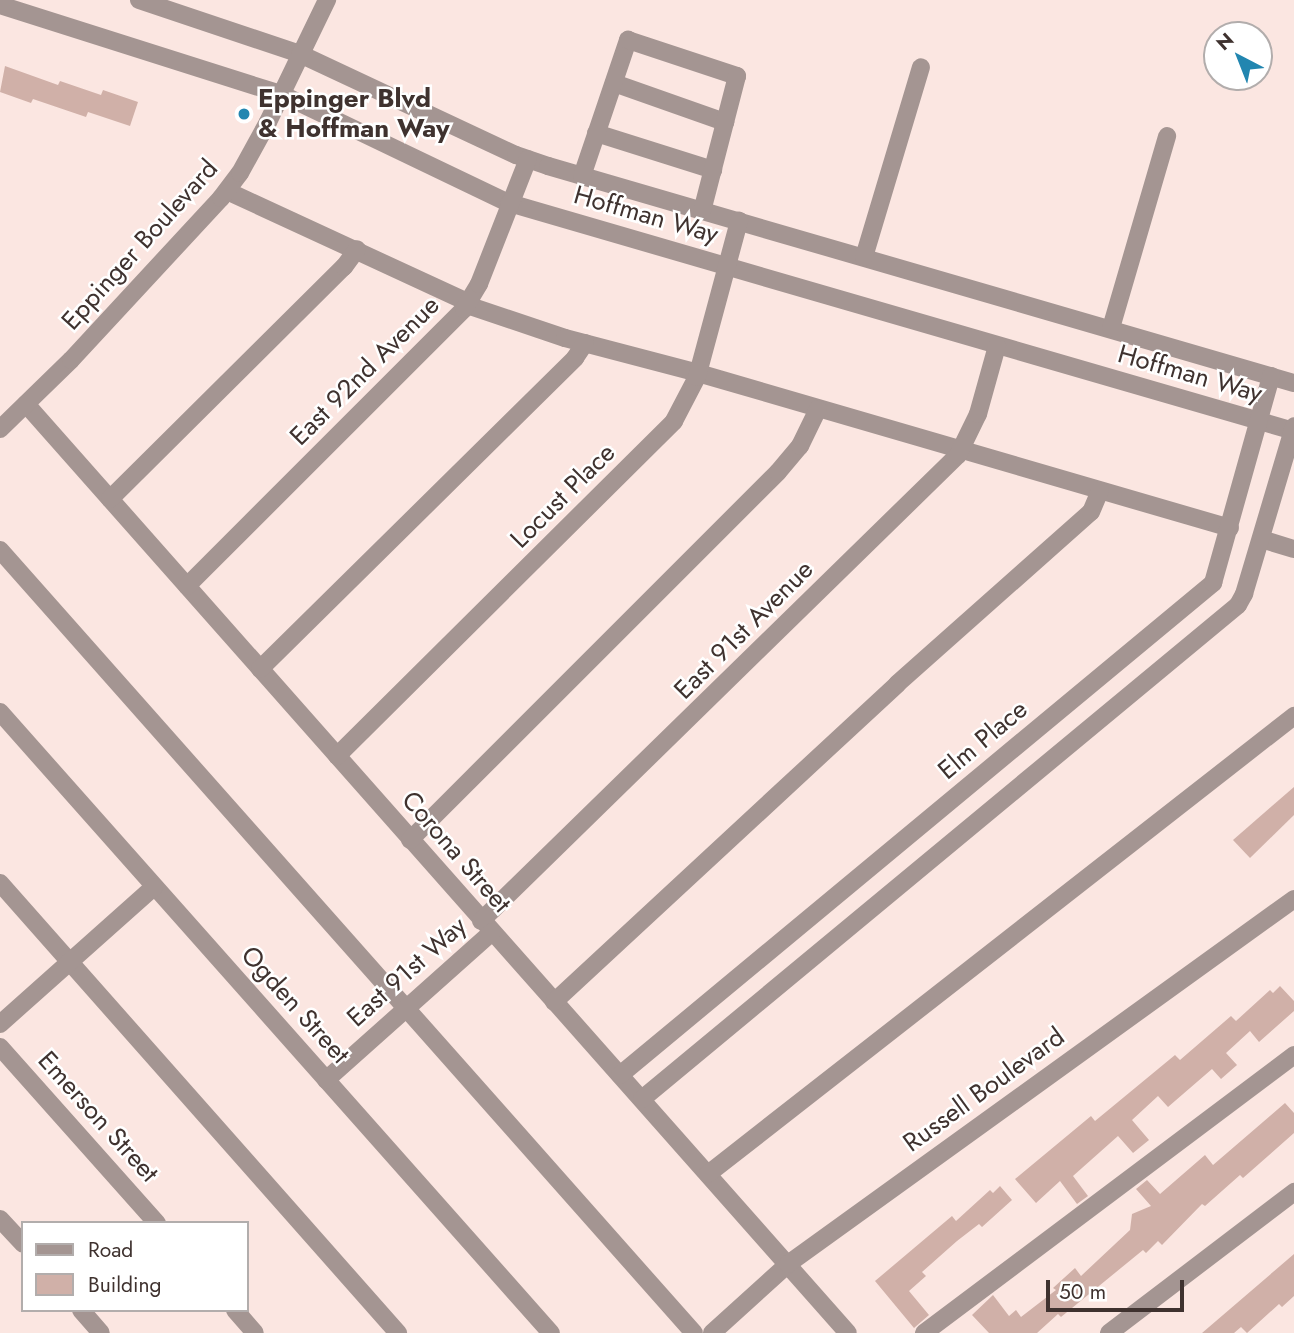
<!DOCTYPE html>
<style>
body{margin:0}
#map{position:relative;width:1294px;height:1333px;overflow:hidden;background:#fbe6e1;font-family:Jost,sans-serif}
div>[style]{position:absolute}
[style*='--x']{left:calc(var(--x)*1px);top:calc(var(--y)*1px);width:calc(var(--w)*1px);rotate:calc(var(--a)*1deg)}
.building>*{inset:0;background:#d0b0a8}
.minor>*{height:18px;margin:-9px;padding:0 9px;transform-origin:9px;border-radius:9px;background:#a49592}
.dots>*{width:19px;height:19px;translate:-50% -50%;box-sizing:border-box;border:4px solid #fff;border-radius:50%}
span{translate:-50% -50%;white-space:nowrap;text-align:center;line-height:1.15;-webkit-text-stroke:5px #fff;paint-order:stroke}
.poi-label{font-size:26px;color:#3f322f;font-weight:700}
.left{translate:0 -50%;text-align:left}
.street-label{font-size:26px;color:#3f322f}
.legend{position:absolute;left:21px;top:1221px;width:228px;height:91px;box-sizing:border-box;background:#fff;border:2px solid #b2adac;margin:0;padding:9px 12px;list-style:none;font-size:21px;color:#3f322f}
.legend li{display:flex;align-items:center;gap:14px;height:35px}
.legend b{width:35px;border:2px solid #b2adac}
.north{position:absolute;left:1203px;top:21px;width:70px;height:70px;box-sizing:border-box;background:#fff;border:2px solid #b2adac;border-radius:50%;rotate:318deg;font-size:19px;font-weight:700;line-height:28px;text-align:center;color:#3f322f}
.north::after{content:'';display:block;margin:auto;width:24px;height:32px;background:#2286b0;clip-path:polygon(50% 0,100% 100%,50% 72%,0 100%)}
.scale{position:absolute;left:1046px;top:1280px;width:138px;height:32px;box-sizing:border-box;border:4px solid #3f322f;border-top:0;padding-left:9px;font-size:21px;line-height:24px;white-space:nowrap;color:#3f322f;-webkit-text-stroke:5px #fff;paint-order:stroke}
</style>
<div id="map">
<div class="building">
<i style="clip-path:polygon(5px 66px,58px 85px,60px 81px,101px 95px,103px 90px,138px 102px,130px 126px,88px 112px,86px 117px,33px 99px,31px 103px,0 92px)"></i>
<i style="clip-path:polygon(1294px 787px,1294px 815px,1250px 858px,1233px 840px)"></i>
<i style="clip-path:polygon(1280px 986px,1294px 1001px,1294px 1011px,1259px 1042px,1250px 1031px,1226px 1053px,1237px 1065px,1221px 1079px,1212px 1069px,1168px 1107px,1158px 1096px,1132px 1120px,1149px 1140px,1133px 1153px,1118px 1136px,1073px 1176px,1088px 1196px,1077px 1204px,1060px 1181px,1036px 1203px,1015px 1179px,1091px 1116px,1095px 1121px,1175px 1055px,1180px 1060px,1231px 1016px,1236px 1021px,1270px 990px,1273px 993px)"></i>
<i style="clip-path:polygon(1285px 1103px,1294px 1113px,1294px 1133px,1243px 1178px,1240px 1175px,1205px 1206px,1202px 1204px,1162px 1245px,1158px 1241px,1146px 1253px,1143px 1250px,1061px 1317px,1058px 1314px,1037px 1333px,989px 1333px,972px 1315px,993px 1295px,1009px 1316px,1016px 1310px,1021px 1317px,1056px 1290px,1053px 1288px,1075px 1268px,1081px 1276px,1130px 1230px,1132px 1214px,1151px 1206px,1136px 1189px,1147px 1180px,1160px 1194px,1205px 1155px,1213px 1165px)"></i>
<i style="clip-path:polygon(1000px 1186px,1012px 1200px,982px 1227px,979px 1224px,957px 1241px,922px 1272px,926px 1276px,909px 1291px,929px 1315px,914px 1328px,875px 1281px,952px 1216px,956px 1221px,990px 1190px,993px 1193px)"></i>
<i style="clip-path:polygon(1294px 1254px,1294px 1296px,1282px 1307px,1279px 1304px,1247px 1333px,1241px 1327px,1234px 1333px,1202px 1333px)"></i>
</div>
<div class="minor">
<i style="--x:139;--y:0;--w:170;--a:18.5"></i>
<i style="--x:300;--y:54;--w:238;--a:25.1"></i>
<i style="--x:516;--y:155;--w:34;--a:19"></i>
<i style="--x:548;--y:166;--w:777;--a:16.22"></i>
<i style="--x:0;--y:5;--w:295;--a:17.6"></i>
<i style="--x:281;--y:94;--w:253;--a:25.6"></i>
<i style="--x:509;--y:203;--w:817;--a:16.2"></i>
<i style="--x:614;--y:83;--w:118;--a:19.4"></i>
<i style="--x:596;--y:133;--w:123;--a:17.5"></i>
<i style="--x:582;--y:176;--w:144;--a:-71.3"></i>
<i style="--x:628;--y:40;--w:115;--a:18.3"></i>
<i style="--x:737;--y:76;--w:139;--a:104.5"></i>
<i style="--x:227;--y:191;--w:267;--a:24.8"></i>
<i style="--x:864;--y:257;--w:198;--a:-73.3"></i>
<i style="--x:467;--y:305;--w:103;--a:18.6"></i>
<i style="--x:565;--y:338;--w:138;--a:14.7"></i>
<i style="--x:698;--y:373;--w:554;--a:16.24"></i>
<i style="--x:1111;--y:328;--w:200;--a:-73.7"></i>
<i style="--x:26;--y:404;--w:1240;--a:48.5"></i>
<i style="--x:0;--y:429;--w:99;--a:-44.2"></i>
<i style="--x:71;--y:360;--w:221;--a:-47.2"></i>
<i style="--x:221;--y:198;--w:31;--a:-53"></i>
<i style="--x:240;--y:173;--w:58;--a:-61.2"></i>
<i style="--x:268;--y:122;--w:136;--a:-64.2"></i>
<i style="--x:110;--y:499;--w:330;--a:-44.8"></i>
<i style="--x:344;--y:267;--w:22;--a:-54"></i>
<i style="--x:1261;--y:539;--w:34;--a:17"></i>
<i style="--x:0;--y:550;--w:1046;--a:48.45"></i>
<i style="--x:187;--y:586;--w:392;--a:-45"></i>
<i style="--x:464;--y:309;--w:29;--a:-59"></i>
<i style="--x:479;--y:284;--w:134;--a:-68.6"></i>
<i style="--x:260;--y:669;--w:443;--a:-44.6"></i>
<i style="--x:575;--y:358;--w:18;--a:-56"></i>
<i style="--x:0;--y:712;--w:830;--a:48.42"></i>
<i style="--x:337;--y:756;--w:475;--a:-44.8"></i>
<i style="--x:674;--y:421;--w:50;--a:-62.4"></i>
<i style="--x:697;--y:377;--w:162;--a:-74.9"></i>
<i style="--x:410;--y:840;--w:520;--a:-45"></i>
<i style="--x:778;--y:472;--w:34;--a:-50"></i>
<i style="--x:800;--y:446;--w:41;--a:-64.1"></i>
<i style="--x:0;--y:883;--w:601;--a:48.51"></i>
<i style="--x:481;--y:921;--w:667;--a:-44.33"></i>
<i style="--x:958;--y:455;--w:46;--a:-64"></i>
<i style="--x:978;--y:414;--w:71;--a:-74.4"></i>
<i style="--x:554;--y:1002;--w:468;--a:-42.8"></i>
<i style="--x:897;--y:684;--w:259;--a:-41.6"></i>
<i style="--x:1091;--y:512;--w:23;--a:-67"></i>
<i style="--x:0;--y:1024;--w:206;--a:-41.7"></i>
<i style="--x:0;--y:1047;--w:236;--a:48.3"></i>
<i style="--x:620;--y:1075;--w:771;--a:-39.68"></i>
<i style="--x:1213;--y:583;--w:215;--a:-74.3"></i>
<i style="--x:326;--y:1080;--w:222;--a:-41.7"></i>
<i style="--x:642;--y:1099;--w:774;--a:-39.65"></i>
<i style="--x:1238;--y:605;--w:13;--a:-61"></i>
<i style="--x:1244;--y:594;--w:175;--a:-73.4"></i>
<i style="--x:708;--y:1174;--w:744;--a:-38.01"></i>
<i style="--x:0;--y:1219;--w:34;--a:47"></i>
<i style="--x:81;--y:1310;--w:30;--a:49"></i>
<i style="--x:235;--y:1310;--w:30;--a:49"></i>
<i style="--x:712;--y:1333;--w:103;--a:-42.2"></i>
<i style="--x:788;--y:1264;--w:624;--a:-35.8"></i>
<i style="--x:924;--y:1333;--w:463;--a:-36.9"></i>
<i style="--x:1109;--y:1333;--w:233;--a:-37.3"></i>
</div>
<div class="dots">
<i style="left:244px;top:114px;background:#2286b0"></i>
</div>
<div class="poi-label">
<span class="left" style="left:258px;top:114px">Eppinger Blvd<br>&amp; Hoffman Way</span>
</div>
<div class="street-label">
<span style="left:646px;top:215px;rotate:16deg">Hoffman Way</span>
<span style="left:140px;top:245px;rotate:-48deg">Eppinger Boulevard</span>
<span style="left:365px;top:371px;rotate:-45deg">East 92nd Avenue</span>
<span style="left:1190px;top:374px;rotate:16deg">Hoffman Way</span>
<span style="left:563px;top:496px;rotate:-45deg">Locust Place</span>
<span style="left:744px;top:630px;rotate:-45deg">East 91st Avenue</span>
<span style="left:983px;top:740px;rotate:-40deg">Elm Place</span>
<span style="left:456px;top:852px;rotate:49deg">Corona Street</span>
<span style="left:407px;top:972px;rotate:-42deg">East 91st Way</span>
<span style="left:295px;top:1005px;rotate:48deg">Ogden Street</span>
<span style="left:984px;top:1090px;rotate:-36deg">Russell Boulevard</span>
<span style="left:98px;top:1117px;rotate:48deg">Emerson Street</span>
</div>
<ul class="legend">
<li><b style="height:9px;background:#a49592"></b>Road</li>
<li><b style="height:19px;background:#d0b0a8"></b>Building</li>
</ul>
<div class="north">N</div>
<div class="scale">50 m</div>
</div>
